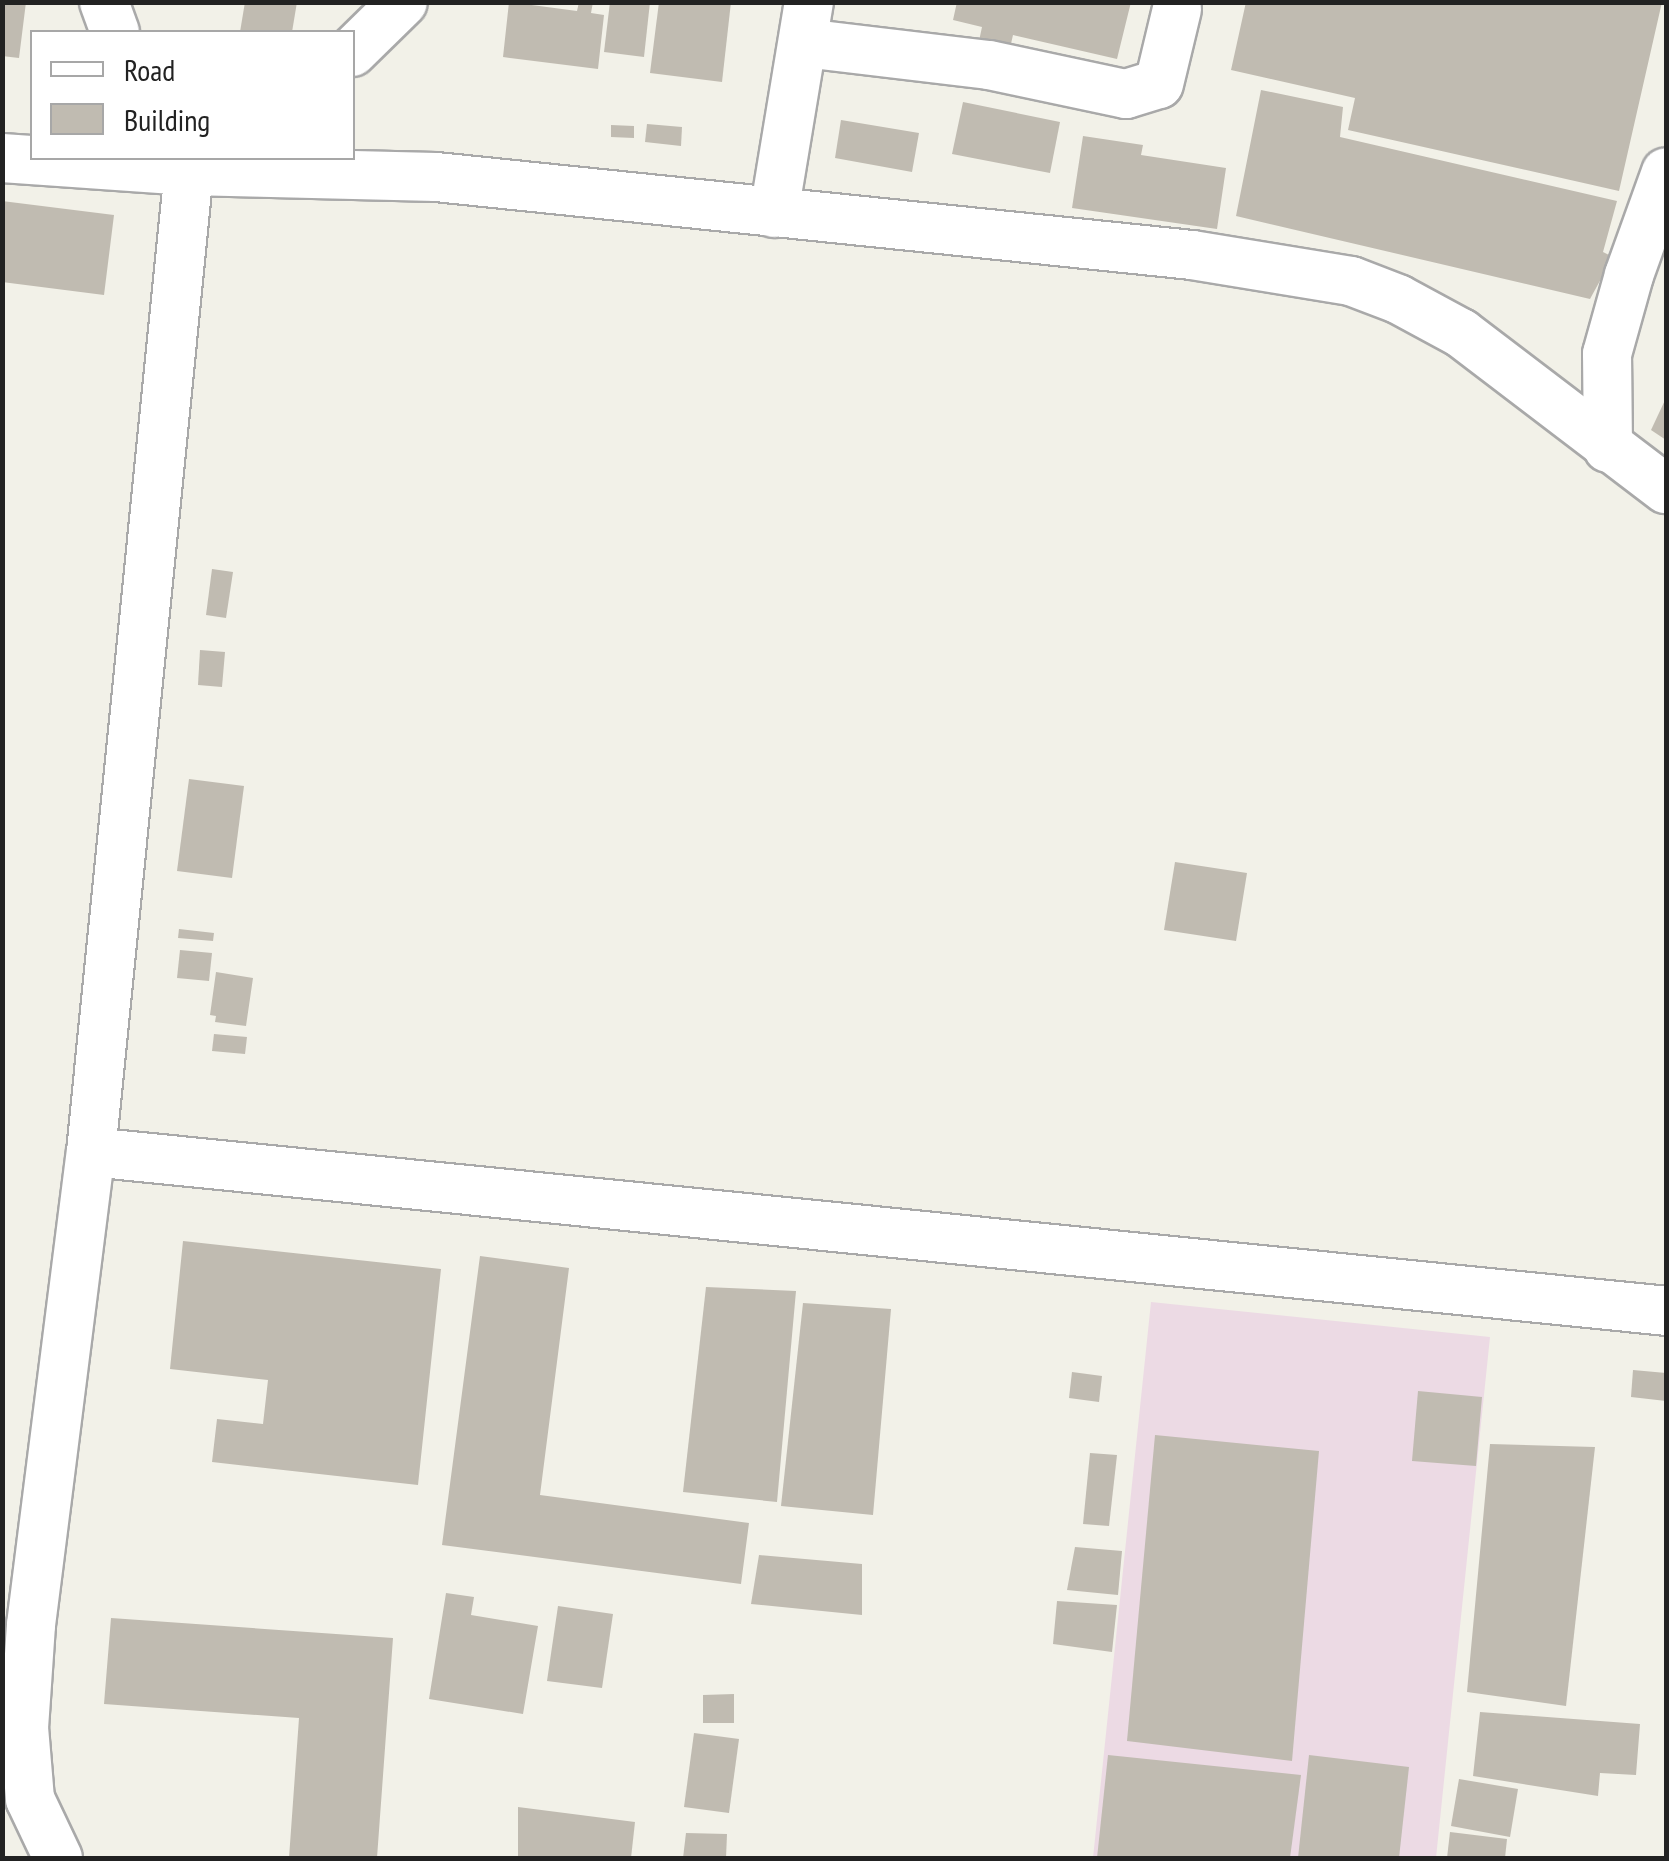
<!DOCTYPE html>
<style>
body{margin:0}
#map{position:relative;width:1669px;height:1861px;overflow:hidden;background:#f2f1e8;font-family:"PT Sans Narrow",sans-serif}
div>[style]{position:absolute}
[style*='--x']{left:calc(var(--x)*1px);top:calc(var(--y)*1px);width:calc(var(--w)*1px);rotate:calc(var(--a)*1deg)}
.industrial>*{inset:0;background:#ecdae4}
.building>*{inset:0;background:#c0bbb1}
.roads{filter:drop-shadow(2px 0 #a9a9a9) drop-shadow(-2px 0 #a9a9a9) drop-shadow(0 2px #a9a9a9) drop-shadow(0 -2px #a9a9a9)}
.minor>*{height:48px;margin:-24px;padding:0 24px;transform-origin:24px;border-radius:24px;background:#fff}
span{translate:-50% -50%;white-space:nowrap;text-align:center;line-height:1.15;-webkit-text-stroke:8px #fff;paint-order:stroke}
.frame{position:absolute;inset:0;border:5px solid #222;pointer-events:none}
.legend{position:absolute;left:30px;top:30px;width:325px;height:130px;box-sizing:border-box;background:#fff;border:2px solid #a7a7a7;margin:0;padding:12px 18px;list-style:none;font-size:30px;color:#222}
.legend li{display:flex;align-items:center;gap:20px;height:50px}
.legend b{width:50px;border:2px solid #a7a7a7}
</style>
<div id="map">
<div class="industrial">
<i style="clip-path:polygon(1151px 1302px,1490px 1337px,1436px 1858px,1093px 1858px)"></i>
</div>
<div class="building">
<i style="clip-path:polygon(2px 2px,26px 2px,19px 58px,2px 56px)"></i>
<i style="clip-path:polygon(245px 2px,297px 2px,292px 32px,240px 32px)"></i>
<i style="clip-path:polygon(509px 2px,577px 11px,579px 2px,593px 2px,591px 13px,604px 15px,598px 69px,503px 57px)"></i>
<i style="clip-path:polygon(610px 2px,650px 2px,644px 57px,604px 52px)"></i>
<i style="clip-path:polygon(659px 2px,731px 2px,722px 82px,650px 73px)"></i>
<i style="clip-path:polygon(957px 2px,1131px 2px,1117px 59px,1013px 35px,1010px 48px,979px 41px,982px 27px,953px 20px)"></i>
<i style="clip-path:polygon(1246px 2px,1662px 2px,1619px 191px,1348px 130px,1355px 98px,1231px 70px)"></i>
<i style="clip-path:polygon(1261px 90px,1343px 107px,1340px 137px,1617px 201px,1603px 252px,1613px 257px,1590px 299px,1236px 216px)"></i>
<i style="clip-path:polygon(963px 102px,1060px 122px,1050px 173px,952px 154px)"></i>
<i style="clip-path:polygon(841px 120px,919px 133px,912px 172px,835px 158px)"></i>
<i style="clip-path:polygon(647px 124px,682px 127px,681px 146px,645px 142px)"></i>
<i style="clip-path:polygon(611px 125px,634px 126px,634px 138px,611px 137px)"></i>
<i style="clip-path:polygon(1083px 136px,1143px 145px,1141px 155px,1226px 168px,1217px 229px,1072px 208px)"></i>
<i style="clip-path:polygon(2px 201px,114px 215px,104px 295px,2px 282px)"></i>
<i style="clip-path:polygon(1666px 398px,1666px 440px,1651px 430px)"></i>
<i style="clip-path:polygon(212px 569px,233px 572px,226px 618px,206px 615px)"></i>
<i style="clip-path:polygon(200px 650px,225px 652px,222px 687px,198px 685px)"></i>
<i style="clip-path:polygon(189px 779px,244px 786px,232px 878px,177px 871px)"></i>
<i style="clip-path:polygon(1175px 862px,1247px 873px,1236px 941px,1164px 930px)"></i>
<i style="clip-path:polygon(179px 929px,214px 933px,213px 941px,178px 938px)"></i>
<i style="clip-path:polygon(180px 950px,212px 953px,209px 981px,177px 978px)"></i>
<i style="clip-path:polygon(216px 972px,253px 978px,246px 1026px,215px 1022px,216px 1016px,210px 1015px)"></i>
<i style="clip-path:polygon(214px 1034px,247px 1037px,245px 1054px,212px 1051px)"></i>
<i style="clip-path:polygon(183px 1241px,441px 1269px,418px 1485px,212px 1462px,217px 1419px,263px 1424px,268px 1380px,170px 1369px)"></i>
<i style="clip-path:polygon(480px 1256px,569px 1268px,540px 1495px,749px 1523px,741px 1584px,442px 1545px)"></i>
<i style="clip-path:polygon(706px 1287px,796px 1291px,777px 1502px,683px 1492px)"></i>
<i style="clip-path:polygon(803px 1303px,891px 1309px,873px 1515px,781px 1506px)"></i>
<i style="clip-path:polygon(1633px 1370px,1666px 1373px,1666px 1401px,1631px 1397px)"></i>
<i style="clip-path:polygon(1072px 1372px,1102px 1376px,1099px 1402px,1069px 1398px)"></i>
<i style="clip-path:polygon(1418px 1391px,1482px 1397px,1476px 1466px,1412px 1461px)"></i>
<i style="clip-path:polygon(1155px 1435px,1319px 1451px,1292px 1761px,1127px 1741px)"></i>
<i style="clip-path:polygon(1490px 1444px,1595px 1447px,1566px 1706px,1467px 1692px)"></i>
<i style="clip-path:polygon(1090px 1453px,1117px 1455px,1109px 1526px,1083px 1524px)"></i>
<i style="clip-path:polygon(1075px 1547px,1122px 1551px,1118px 1595px,1067px 1590px)"></i>
<i style="clip-path:polygon(759px 1555px,862px 1564px,862px 1615px,751px 1604px)"></i>
<i style="clip-path:polygon(446px 1593px,474px 1597px,471px 1615px,538px 1626px,523px 1714px,429px 1699px)"></i>
<i style="clip-path:polygon(1057px 1601px,1117px 1605px,1112px 1652px,1053px 1644px)"></i>
<i style="clip-path:polygon(558px 1606px,613px 1614px,602px 1688px,547px 1681px)"></i>
<i style="clip-path:polygon(111px 1618px,393px 1638px,377px 1858px,289px 1858px,299px 1718px,104px 1704px)"></i>
<i style="clip-path:polygon(734px 1694px,734px 1723px,703px 1723px,703px 1695px)"></i>
<i style="clip-path:polygon(1480px 1712px,1640px 1724px,1636px 1775px,1600px 1773px,1598px 1796px,1473px 1776px)"></i>
<i style="clip-path:polygon(694px 1733px,739px 1739px,729px 1813px,684px 1807px)"></i>
<i style="clip-path:polygon(1108px 1755px,1301px 1775px,1290px 1858px,1097px 1858px)"></i>
<i style="clip-path:polygon(1309px 1755px,1409px 1767px,1399px 1858px,1298px 1858px)"></i>
<i style="clip-path:polygon(1459px 1779px,1518px 1789px,1510px 1837px,1451px 1826px)"></i>
<i style="clip-path:polygon(518px 1807px,635px 1822px,631px 1858px,518px 1858px)"></i>
<i style="clip-path:polygon(1450px 1832px,1507px 1839px,1505px 1858px,1447px 1858px)"></i>
<i style="clip-path:polygon(686px 1833px,727px 1834px,726px 1858px,683px 1858px)"></i>
</div>
<div class="roads">
<div class="minor">
<i style="--x:104;--y:2;--w:32;--a:70"></i>
<i style="--x:804;--y:43;--w:186;--a:6.8"></i>
<i style="--x:989;--y:65;--w:140;--a:12"></i>
<i style="--x:1126;--y:94;--w:34;--a:-17"></i>
<i style="--x:1159;--y:84;--w:77;--a:-76.5"></i>
<i style="--x:352;--y:52;--w:71;--a:-44.4"></i>
<i style="--x:2;--y:158;--w:187;--a:4"></i>
<i style="--x:189;--y:171;--w:247;--a:1.4"></i>
<i style="--x:436;--y:177;--w:760;--a:5.89"></i>
<i style="--x:1192;--y:255;--w:161;--a:9.3"></i>
<i style="--x:1351;--y:281;--w:50;--a:21"></i>
<i style="--x:1398;--y:299;--w:72;--a:28.4"></i>
<i style="--x:1461;--y:333;--w:258;--a:37.3"></i>
<i style="--x:774;--y:213;--w:214;--a:-80.6"></i>
<i style="--x:1608;--y:448;--w:94;--a:-90.6"></i>
<i style="--x:1607;--y:354;--w:82;--a:-74.4"></i>
<i style="--x:1629;--y:275;--w:109;--a:-70.2"></i>
<i style="--x:91;--y:1152;--w:1583;--a:5.76"></i>
<i style="--x:58;--y:1858;--w:65;--a:-115.4"></i>
<i style="--x:30;--y:1799;--w:71;--a:-94.8"></i>
<i style="--x:24;--y:1728;--w:103;--a:-86.1"></i>
<i style="--x:31;--y:1625;--w:477;--a:-82.8"></i>
<i style="--x:91;--y:1152;--w:986;--a:-84.3"></i>
</div>
</div>
<div class="frame"></div>
<ul class="legend">
<li><b style="height:12px;background:#fff"></b>Road</li>
<li><b style="height:28px;background:#c0bbb1"></b>Building</li>
</ul>
</div>
